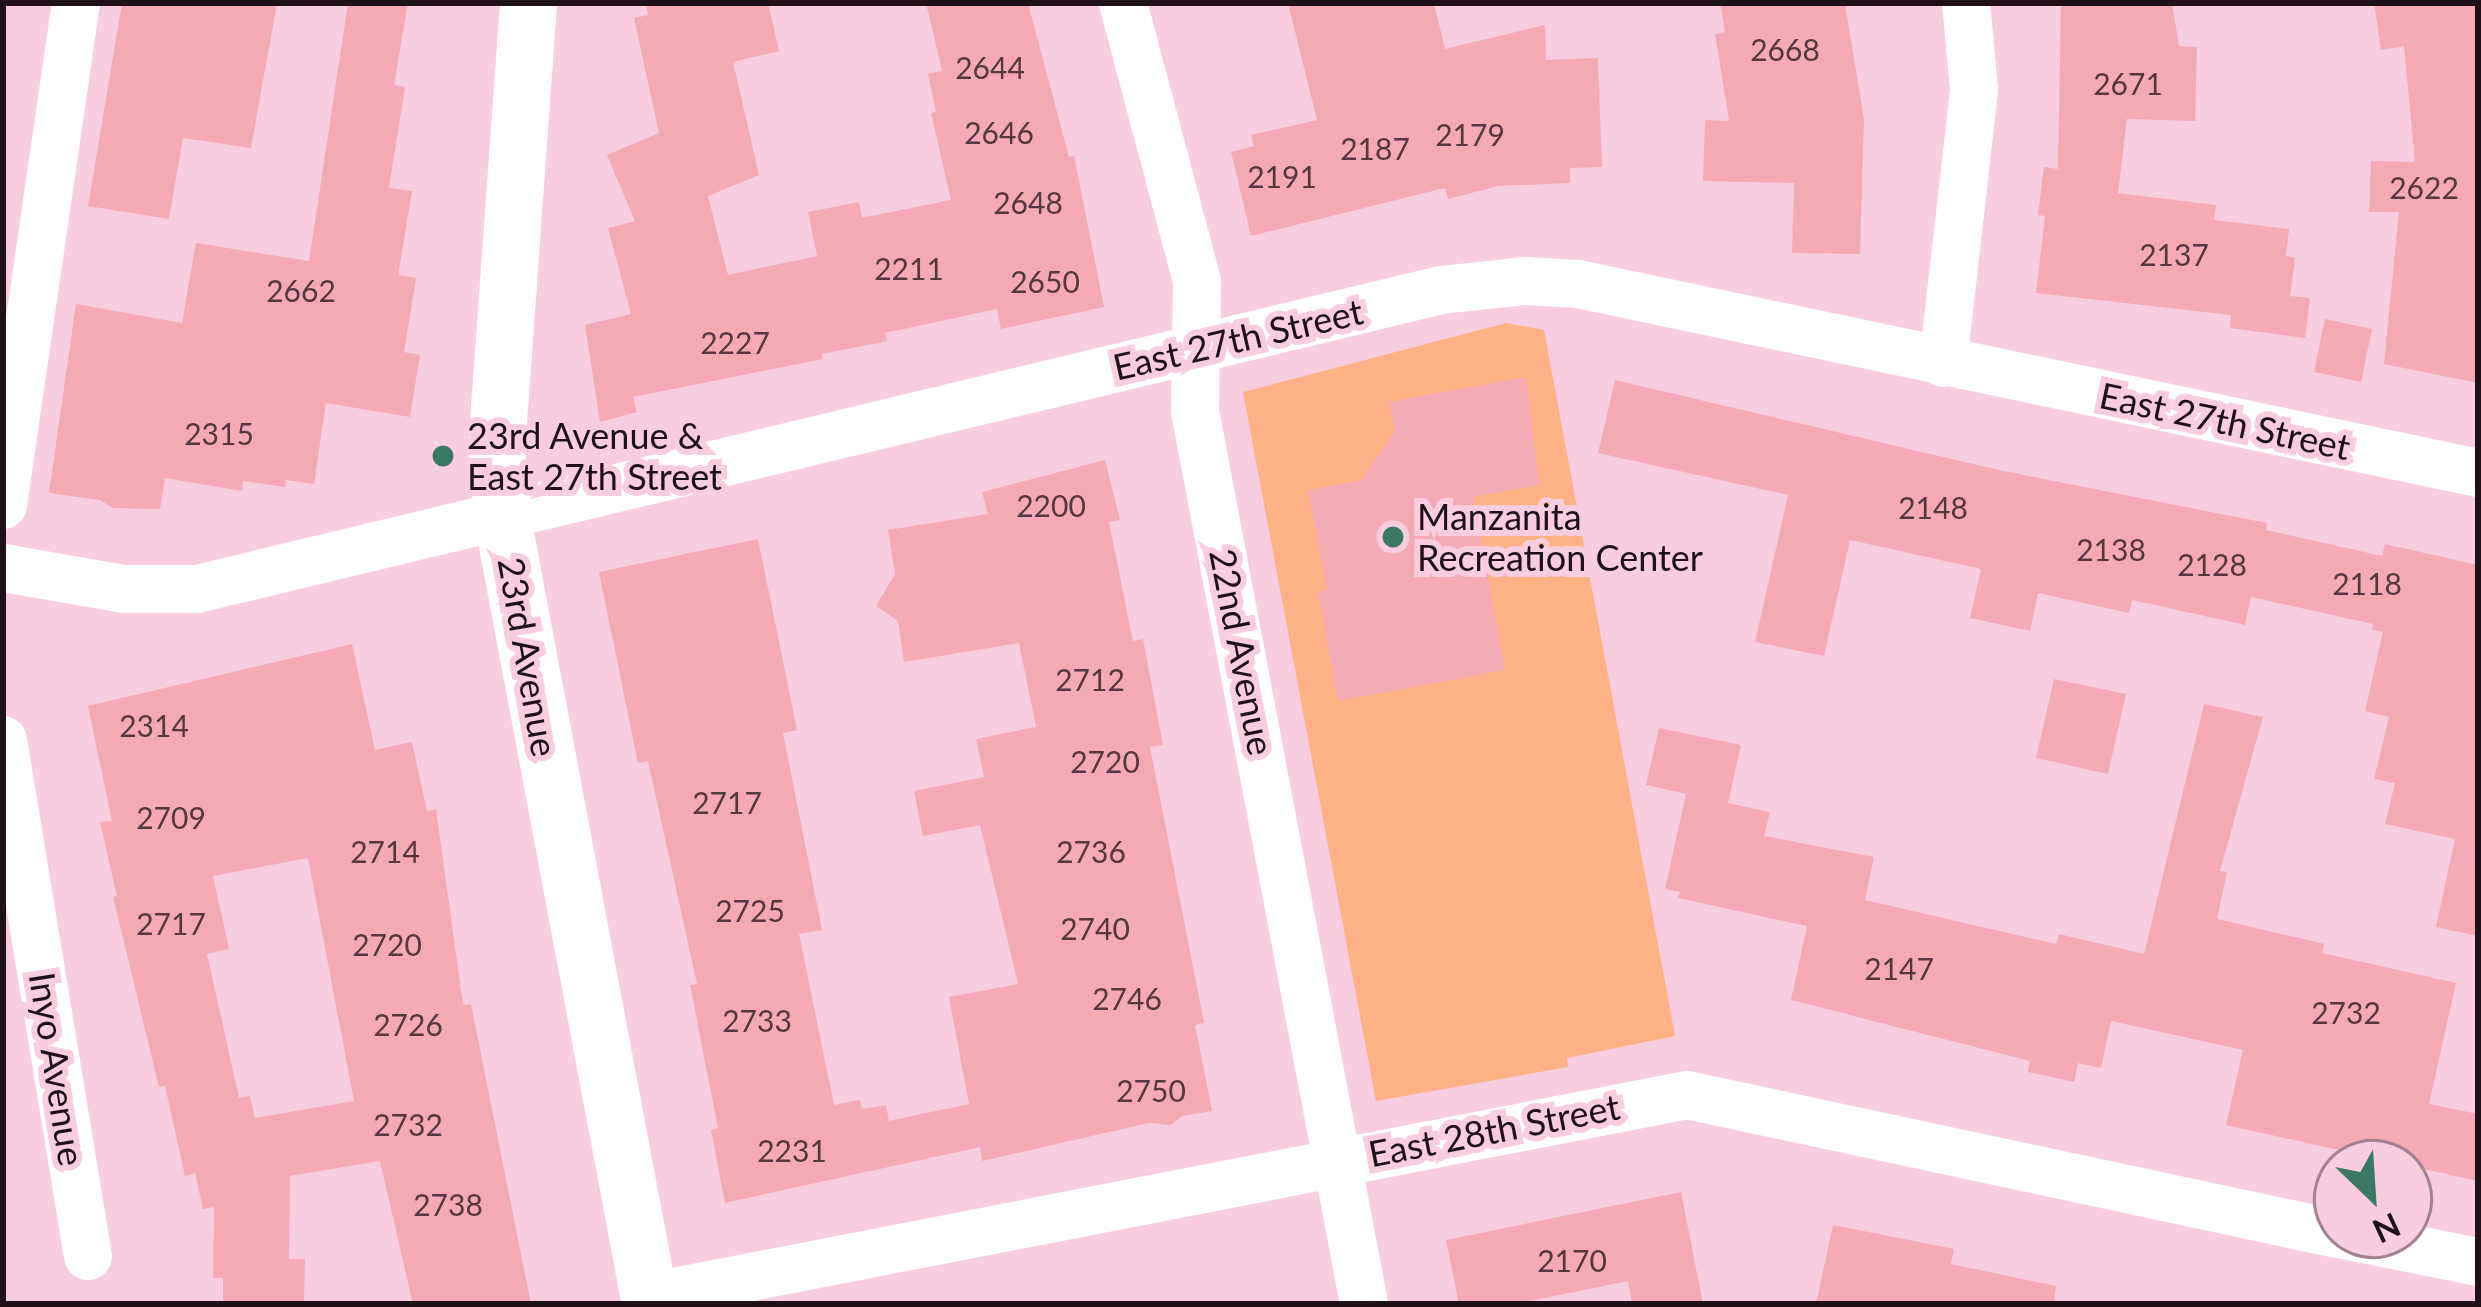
<!DOCTYPE html>
<style>
body{margin:0}
#map{position:relative;width:2481px;height:1307px;overflow:hidden;background:#f8cde0;font-family:Lato,sans-serif}
div>[style]{position:absolute}
[style*='--x']{left:calc(var(--x)*1px);top:calc(var(--y)*1px);width:calc(var(--w)*1px);rotate:calc(var(--a)*1deg)}
.green>*{inset:0;background:#ffb186}
.building>*{inset:0;background:#f4aab4}
.minor>*{height:48px;margin:-24px;padding:0 24px;transform-origin:24px;border-radius:24px;background:#fff}
.tertiary>*{height:57px;margin:-28.5px;padding:0 28.5px;transform-origin:28.5px;border-radius:28.5px;background:#fff}
.dots>*{width:33px;height:33px;translate:-50% -50%;box-sizing:border-box;border:6px solid #f8cde0;border-radius:50%}
span{translate:-50% -50%;white-space:nowrap;text-align:center;line-height:1.15;-webkit-text-stroke:12px #f8cde0;paint-order:stroke}
.number-label{font-size:30px;color:#55373f}
.number-label span{-webkit-text-stroke-width:0}
.street-label{font-size:36px;color:#201118}
.poi-label{font-size:36px;color:#201118}
.left{translate:0 -50%;text-align:left}
.frame{position:absolute;inset:0;border:6px solid #201118;pointer-events:none}
.north{position:absolute;left:2313px;top:1139px;width:120px;height:120px;box-sizing:border-box;background:#f8cde0;border:3px solid #a28290;border-radius:50%;rotate:155deg;font-size:33px;font-weight:700;line-height:48px;text-align:center;color:#201118}
.north::after{content:'';display:block;margin:auto;width:42px;height:54px;background:#3b7965;clip-path:polygon(50% 0,100% 100%,50% 72%,0 100%)}
</style>
<div id="map">
<div class="green">
<i style="clip-path:polygon(1506px 323px,1544px 330px,1675px 1036px,1567px 1058px,1568px 1067px,1376px 1101px,1243px 392px)"></i>
</div>
<div class="building">
<i style="clip-path:polygon(122px 3px,277px 3px,251px 148px,183px 138px,169px 219px,88px 206px)"></i>
<i style="clip-path:polygon(348px 3px,408px 3px,394px 85px,405px 87px,389px 188px,412px 191px,398px 275px,416px 278px,404px 352px,420px 355px,410px 417px,326px 403px,314px 484px,286px 480px,285px 487px,243px 481px,242px 491px,165px 478px,160px 509px,113px 508px,100px 500px,49px 493px,76px 304px,182px 323px,196px 243px,309px 261px)"></i>
<i style="clip-path:polygon(646px 3px,768px 3px,779px 51px,733px 62px,759px 175px,708px 196px,728px 275px,817px 256px,808px 212px,859px 202px,862px 218px,951px 200px,931px 113px,936px 112px,928px 74px,942px 71px,926px 3px,1028px 3px,1069px 157px,1074px 156px,1104px 307px,1001px 329px,997px 309px,885px 333px,887px 341px,822px 354px,823px 359px,633px 397px,637px 412px,600px 422px,585px 325px,631px 314px,608px 228px,635px 221px,607px 155px,659px 133px,634px 18px,648px 15px)"></i>
<i style="clip-path:polygon(1288px 3px,1434px 3px,1445px 49px,1545px 25px,1546px 60px,1598px 58px,1602px 167px,1570px 168px,1570px 183px,1498px 186px,1448px 199px,1445px 188px,1251px 236px,1231px 152px,1254px 146px,1251px 135px,1317px 120px)"></i>
<i style="clip-path:polygon(1720px 3px,1845px 3px,1864px 119px,1860px 254px,1792px 253px,1794px 183px,1703px 181px,1705px 120px,1729px 121px,1715px 34px,1725px 32px)"></i>
<i style="clip-path:polygon(2061px 3px,2172px 3px,2179px 46px,2197px 47px,2195px 121px,2127px 119px,2118px 193px,2216px 205px,2214px 220px,2289px 229px,2286px 256px,2295px 258px,2290px 296px,2310px 298px,2305px 338px,2230px 328px,2231px 315px,2036px 293px,2045px 216px,2038px 215px,2044px 167px,2058px 169px)"></i>
<i style="clip-path:polygon(2374px 3px,2478px 3px,2478px 383px,2384px 364px,2399px 212px,2369px 212px,2371px 161px,2415px 162px,2404px 46px,2381px 50px)"></i>
<i style="clip-path:polygon(2325px 319px,2372px 329px,2361px 382px,2314px 372px)"></i>
<i style="clip-path:polygon(1526px 377px,1539px 485px,1473px 497px,1505px 670px,1338px 701px,1318px 592px,1327px 590px,1308px 490px,1360px 481px,1395px 431px,1389px 402px)"></i>
<i style="clip-path:polygon(1615px 380px,2003px 471px,2267px 523px,2266px 530px,2382px 556px,2385px 544px,2478px 565px,2478px 936px,2436px 927px,2455px 839px,2385px 824px,2395px 783px,2374px 779px,2389px 717px,2365px 711px,2383px 632px,2372px 630px,2373px 624px,2251px 597px,2245px 625px,2132px 600px,2129px 613px,2038px 593px,2030px 631px,1970px 618px,1981px 569px,1850px 540px,1824px 656px,1755px 642px,1788px 495px,1598px 453px)"></i>
<i style="clip-path:polygon(1105px 460px,1120px 520px,1109px 522px,1133px 641px,1143px 639px,1163px 745px,1150px 747px,1204px 1023px,1195px 1025px,1212px 1111px,1182px 1116px,1171px 1125px,1149px 1123px,982px 1161px,980px 1147px,725px 1203px,711px 1130px,718px 1128px,690px 985px,697px 984px,648px 761px,638px 763px,599px 572px,758px 539px,797px 730px,783px 733px,822px 930px,799px 934px,834px 1105px,860px 1100px,862px 1109px,886px 1105px,889px 1121px,969px 1104px,949px 997px,1018px 984px,980px 825px,923px 836px,914px 791px,984px 777px,976px 739px,1036px 727px,1019px 643px,904px 662px,898px 621px,876px 606px,895px 574px,888px 530px,988px 514px,982px 492px)"></i>
<i style="clip-path:polygon(evenodd,352px 644px,375px 750px,412px 742px,427px 811px,436px 809px,463px 1005px,471px 1004px,531px 1304px,413px 1304px,380px 1161px,290px 1176px,289px 1259px,305px 1259px,304px 1304px,223px 1304px,223px 1278px,213px 1278px,214px 1207px,203px 1209px,195px 1173px,185px 1176px,165px 1086px,159px 1087px,113px 897px,117px 896px,100px 822px,112px 821px,88px 706px,352px 644px,308px 858px,354px 1101px,255px 1118px,250px 1096px,239px 1098px,207px 954px,229px 949px,213px 876px,308px 858px)"></i>
<i style="clip-path:polygon(2054px 679px,2126px 694px,2108px 774px,2036px 758px)"></i>
<i style="clip-path:polygon(2204px 704px,2263px 717px,2220px 871px,2227px 872px,2217px 919px,2324px 944px,2322px 953px,2456px 983px,2429px 1104px,2478px 1114px,2478px 1181px,2226px 1125px,2243px 1050px,2111px 1021px,2101px 1068px,2078px 1063px,2074px 1082px,2028px 1072px,2030px 1061px,1791px 1000px,1807px 926px,1678px 898px,1680px 892px,1665px 889px,1686px 794px,1646px 785px,1659px 728px,1741px 745px,1728px 803px,1770px 812px,1764px 836px,1874px 857px,1865px 900px,2056px 944px,2059px 934px,2144px 954px)"></i>
<i style="clip-path:polygon(1681px 1192px,1703px 1304px,1632px 1304px,1628px 1281px,1516px 1304px,1459px 1304px,1446px 1240px)"></i>
<i style="clip-path:polygon(1833px 1225px,1954px 1249px,1951px 1264px,2056px 1286px,2054px 1304px,1816px 1304px)"></i>
</div>
<div class="minor">
<i style="--x:1123;--y:3;--w:289;--a:75.1"></i>
<i style="--x:1197;--y:282;--w:129;--a:90.9"></i>
<i style="--x:1195;--y:411;--w:909;--a:79.28"></i>
<i style="--x:1943;--y:363;--w:276;--a:-83.5"></i>
<i style="--x:1974;--y:89;--w:86;--a:-95.3"></i>
<i style="--x:3;--y:505;--w:507;--a:-81.73"></i>
<i style="--x:3;--y:568;--w:122;--a:9.9"></i>
<i style="--x:123;--y:589;--w:74;--a:0"></i>
<i style="--x:197;--y:589;--w:1279;--a:-13.51"></i>
<i style="--x:1441;--y:290;--w:84;--a:-6.1"></i>
<i style="--x:1525;--y:281;--w:53;--a:3.2"></i>
<i style="--x:1578;--y:284;--w:920;--a:11.86"></i>
<i style="--x:3;--y:740;--w:523;--a:80.65"></i>
<i style="--x:2344;--y:1235;--w:137;--a:11.4"></i>
<i style="--x:648;--y:1297;--w:1058;--a:-11"></i>
<i style="--x:1687;--y:1095;--w:665;--a:12.07"></i>
</div>
<div class="tertiary">
<i style="--x:528;--y:3;--w:447;--a:94.1"></i>
<i style="--x:496;--y:449;--w:69;--a:85"></i>
<i style="--x:502;--y:518;--w:800;--a:79.34"></i>
</div>
<div class="dots">
<i style="left:443px;top:456px;background:#3b7965"></i>
<i style="left:1393px;top:537px;background:#3b7965"></i>
</div>
<div class="number-label">
<span style="left:1785px;top:49px">2668</span>
<span style="left:990px;top:67px">2644</span>
<span style="left:2128px;top:83px">2671</span>
<span style="left:999px;top:132px">2646</span>
<span style="left:1470px;top:134px">2179</span>
<span style="left:1375px;top:148px">2187</span>
<span style="left:1282px;top:176px">2191</span>
<span style="left:2424px;top:187px">2622</span>
<span style="left:1028px;top:202px">2648</span>
<span style="left:2174px;top:254px">2137</span>
<span style="left:909px;top:268px">2211</span>
<span style="left:1045px;top:281px">2650</span>
<span style="left:301px;top:290px">2662</span>
<span style="left:735px;top:342px">2227</span>
<span style="left:219px;top:433px">2315</span>
<span style="left:1051px;top:505px">2200</span>
<span style="left:1933px;top:507px">2148</span>
<span style="left:2111px;top:549px">2138</span>
<span style="left:2212px;top:564px">2128</span>
<span style="left:2367px;top:583px">2118</span>
<span style="left:1090px;top:679px">2712</span>
<span style="left:154px;top:725px">2314</span>
<span style="left:1105px;top:761px">2720</span>
<span style="left:727px;top:802px">2717</span>
<span style="left:171px;top:817px">2709</span>
<span style="left:385px;top:851px">2714</span>
<span style="left:1091px;top:851px">2736</span>
<span style="left:750px;top:910px">2725</span>
<span style="left:171px;top:923px">2717</span>
<span style="left:1095px;top:928px">2740</span>
<span style="left:387px;top:944px">2720</span>
<span style="left:1899px;top:968px">2147</span>
<span style="left:1127px;top:998px">2746</span>
<span style="left:2346px;top:1012px">2732</span>
<span style="left:757px;top:1020px">2733</span>
<span style="left:408px;top:1024px">2726</span>
<span style="left:1151px;top:1090px">2750</span>
<span style="left:408px;top:1124px">2732</span>
<span style="left:792px;top:1150px">2231</span>
<span style="left:448px;top:1204px">2738</span>
<span style="left:1572px;top:1260px">2170</span>
</div>
<div class="street-label">
<span style="left:1238px;top:339px;rotate:-13deg">East 27th Street</span>
<span style="left:2225px;top:421px;rotate:12deg">East 27th Street</span>
<span style="left:1242px;top:652px;rotate:79deg">22nd Avenue</span>
<span style="left:528px;top:657px;rotate:80deg">23rd Avenue</span>
<span style="left:57px;top:1069px;rotate:81deg">Inyo Avenue</span>
<span style="left:1494px;top:1130px;rotate:-11deg">East 28th Street</span>
</div>
<div class="poi-label">
<span class="left" style="left:467px;top:456px">23rd Avenue &amp;<br>East 27th Street</span>
<span class="left" style="left:1417px;top:537px">Manzanita<br>Recreation Center</span>
</div>
<div class="frame"></div>
<div class="north">N</div>
</div>
